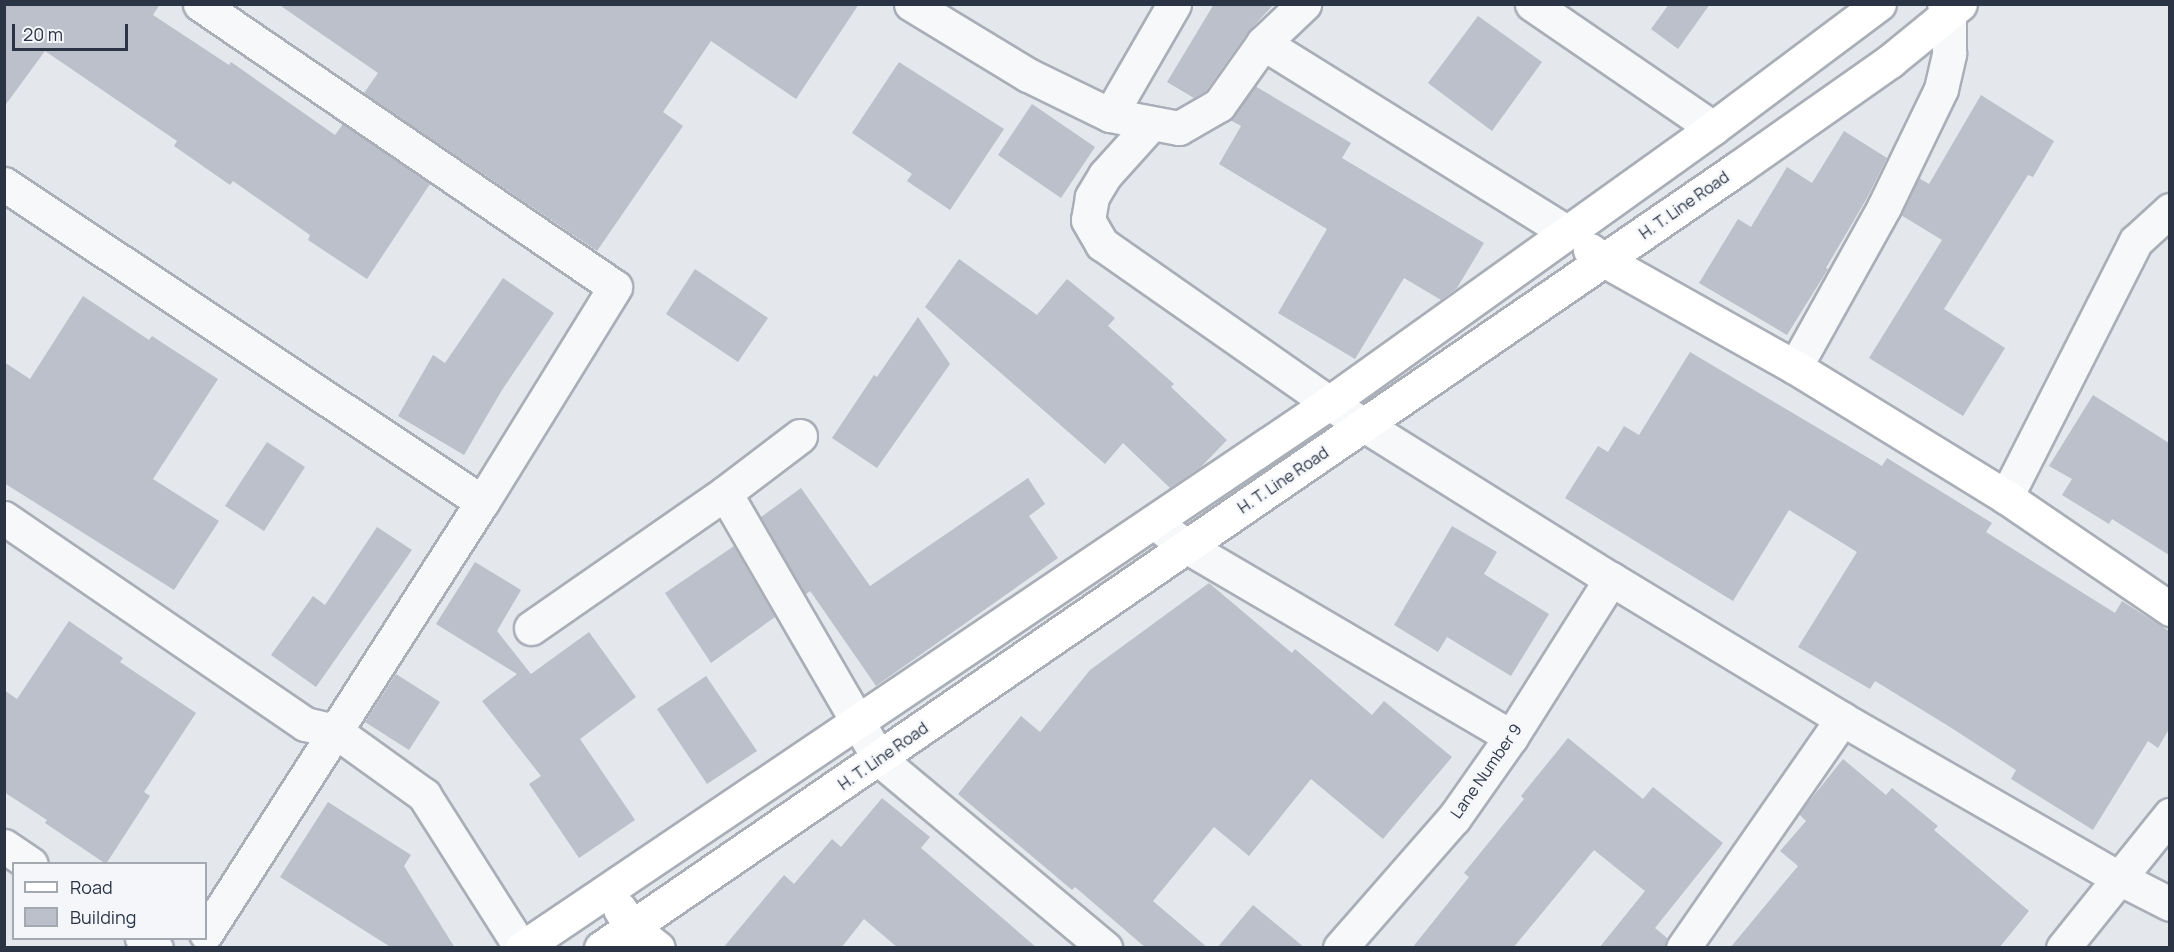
<!DOCTYPE html>
<style>
body{margin:0}
#map{position:relative;width:2174px;height:952px;overflow:hidden;background:#e4e7ec;font-family:Manrope,sans-serif}
div>[style]{position:absolute}
[style*='--x']{left:calc(var(--x)*1px);top:calc(var(--y)*1px);width:calc(var(--w)*1px);rotate:calc(var(--a)*1deg)}
.building>*{inset:0;background:#bbc0ca}
.roads{filter:drop-shadow(2px 0 #a9aeb7) drop-shadow(-2px 0 #a9aeb7) drop-shadow(0 2px #a9aeb7) drop-shadow(0 -2px #a9aeb7)}
.street>*{height:33px;margin:-16.5px;padding:0 16.5px;transform-origin:16.5px;border-radius:16.5px;background:#f7f8fa}
.secondary>*{height:33px;margin:-16.5px;padding:0 16.5px;transform-origin:16.5px;border-radius:16.5px;background:#fff}
span{translate:-50% -50%;white-space:nowrap;text-align:center;line-height:1.15;-webkit-text-stroke:4.5px #f4f6f9;paint-order:stroke}
.street-label{font-size:16px;color:#2b3445}
.frame{position:absolute;inset:0;border:6px solid #2b3445;pointer-events:none}
.legend{position:absolute;left:12px;top:862px;width:195px;height:78px;box-sizing:border-box;background:#f4f6f9;border:2px solid #a4a8b1;margin:0;padding:8px 10px;list-style:none;font-size:18px;color:#2b3445}
.legend li{display:flex;align-items:center;gap:12px;height:30px}
.legend b{width:30px;border:2px solid #a4a8b1}
.scale{position:absolute;left:12px;top:24px;width:116px;height:27px;box-sizing:border-box;border:3px solid #2b3445;border-top:0;padding-left:8px;font-size:18px;line-height:21px;white-space:nowrap;color:#2b3445;-webkit-text-stroke:4px #f4f6f9;paint-order:stroke}
</style>
<div id="map">
<div class="building">
<i style="clip-path:polygon(4px 4px,160px 4px,153px 15px,229px 65px,231px 62px,335px 135px,343px 124px,430px 184px,367px 279px,308px 240px,310px 235px,233px 181px,230px 185px,174px 146px,177px 141px,45px 51px,4px 107px)"></i>
<i style="clip-path:polygon(278px 4px,859px 4px,796px 99px,711px 41px,663px 112px,683px 126px,597px 251px,364px 93px,378px 73px)"></i>
<i style="clip-path:polygon(1214px 4px,1274px 4px,1248px 32px,1206px 91px,1194px 98px,1167px 82px)"></i>
<i style="clip-path:polygon(1669px 4px,1710px 4px,1678px 49px,1651px 29px)"></i>
<i style="clip-path:polygon(1478px 16px,1542px 62px,1492px 131px,1428px 83px)"></i>
<i style="clip-path:polygon(899px 62px,1004px 129px,950px 210px,907px 181px,912px 174px,852px 133px)"></i>
<i style="clip-path:polygon(1255px 86px,1351px 143px,1342px 158px,1484px 243px,1457px 288px,1441px 300px,1404px 278px,1355px 359px,1278px 313px,1327px 229px,1219px 164px,1241px 126px,1230px 120px)"></i>
<i style="clip-path:polygon(1981px 95px,2054px 141px,2033px 177px,2028px 175px,1944px 309px,2005px 348px,1963px 416px,1869px 358px,1942px 240px,1901px 215px,1919px 178px,1929px 184px)"></i>
<i style="clip-path:polygon(1032px 104px,1095px 147px,1061px 198px,998px 155px)"></i>
<i style="clip-path:polygon(1844px 131px,1887px 158px,1867px 198px,1826px 268px,1828px 269px,1787px 335px,1699px 283px,1738px 219px,1751px 227px,1787px 167px,1812px 183px)"></i>
<i style="clip-path:polygon(959px 259px,1037px 315px,1067px 279px,1115px 318px,1108px 326px,1174px 384px,1171px 387px,1227px 440px,1201px 467px,1170px 488px,1123px 443px,1105px 464px,925px 307px)"></i>
<i style="clip-path:polygon(695px 269px,768px 318px,738px 362px,666px 314px)"></i>
<i style="clip-path:polygon(503px 278px,554px 313px,502px 390px,464px 455px,398px 416px,433px 355px,445px 363px)"></i>
<i style="clip-path:polygon(83px 296px,149px 340px,152px 336px,218px 379px,153px 479px,219px 521px,174px 590px,4px 483px,4px 362px,30px 379px)"></i>
<i style="clip-path:polygon(918px 317px,950px 364px,877px 468px,832px 438px,874px 375px,877px 377px)"></i>
<i style="clip-path:polygon(1690px 352px,1882px 466px,1887px 458px,1992px 523px,1986px 532px,2115px 613px,2122px 601px,2169px 631px,2169px 729px,2158px 748px,2148px 741px,2093px 830px,2011px 779px,2016px 770px,1950px 727px,1875px 681px,1870px 689px,1798px 647px,1857px 552px,1789px 510px,1733px 601px,1565px 498px,1598px 446px,1608px 452px,1624px 426px,1639px 435px)"></i>
<i style="clip-path:polygon(2093px 395px,2169px 443px,2169px 555px,2112px 519px,2109px 524px,2062px 495px,2072px 479px,2049px 466px)"></i>
<i style="clip-path:polygon(267px 442px,305px 467px,264px 531px,225px 506px)"></i>
<i style="clip-path:polygon(1028px 478px,1045px 504px,1029px 516px,1058px 558px,876px 686px,813px 595px,810px 591px,805px 595px,761px 517px,801px 488px,870px 586px)"></i>
<i style="clip-path:polygon(1452px 526px,1497px 552px,1484px 574px,1549px 614px,1511px 676px,1447px 637px,1438px 652px,1394px 625px)"></i>
<i style="clip-path:polygon(377px 527px,412px 550px,316px 687px,271px 655px,313px 596px,325px 605px)"></i>
<i style="clip-path:polygon(734px 546px,775px 617px,711px 663px,665px 593px)"></i>
<i style="clip-path:polygon(475px 562px,521px 590px,497px 631px,531px 674px,589px 632px,636px 697px,580px 739px,635px 820px,579px 858px,529px 784px,541px 776px,482px 701px,517px 674px,436px 624px)"></i>
<i style="clip-path:polygon(1209px 583px,1292px 653px,1295px 649px,1372px 715px,1384px 701px,1452px 757px,1383px 839px,1311px 779px,1249px 856px,1214px 827px,1153px 901px,1208px 948px,1146px 948px,1075px 887px,1072px 890px,958px 794px,1021px 716px,1040px 732px,1090px 670px)"></i>
<i style="clip-path:polygon(69px 621px,123px 658px,120px 662px,196px 713px,144px 792px,150px 796px,106px 864px,45px 823px,47px 820px,4px 792px,4px 690px,17px 699px)"></i>
<i style="clip-path:polygon(396px 674px,440px 702px,409px 750px,365px 722px)"></i>
<i style="clip-path:polygon(706px 676px,757px 751px,707px 784px,657px 709px)"></i>
<i style="clip-path:polygon(1568px 738px,1643px 799px,1653px 787px,1723px 843px,1655px 928px,1667px 938px,1664px 948px,1599px 948px,1645px 891px,1594px 850px,1513px 948px,1412px 948px,1469px 877px,1464px 873px,1524px 799px,1521px 796px)"></i>
<i style="clip-path:polygon(1843px 759px,1886px 795px,1892px 788px,1938px 826px,1934px 830px,2029px 911px,1999px 948px,1730px 948px,1798px 866px,1780px 851px,1806px 821px,1799px 814px)"></i>
<i style="clip-path:polygon(882px 798px,930px 837px,921px 848px,1037px 948px,898px 948px,864px 919px,841px 948px,723px 948px,784px 875px,794px 884px,832px 839px,841px 847px)"></i>
<i style="clip-path:polygon(328px 802px,411px 855px,404px 866px,455px 948px,392px 948px,280px 877px)"></i>
<i style="clip-path:polygon(1253px 905px,1305px 948px,1217px 948px)"></i>
</div>
<div class="roads">
<div class="street">
<i style="--x:200;--y:4;--w:502;--a:34.29"></i>
<i style="--x:615;--y:287;--w:253;--a:121.7"></i>
<i style="--x:482;--y:502;--w:512;--a:122.63"></i>
<i style="--x:911;--y:4;--w:137;--a:31.3"></i>
<i style="--x:1028;--y:75;--w:91;--a:26"></i>
<i style="--x:1110;--y:115;--w:70;--a:10.7"></i>
<i style="--x:1179;--y:128;--w:46;--a:-29.9"></i>
<i style="--x:1219;--y:105;--w:76;--a:-54.6"></i>
<i style="--x:1263;--y:43;--w:57;--a:-43.6"></i>
<i style="--x:1532;--y:4;--w:219;--a:34.4"></i>
<i style="--x:1263;--y:43;--w:358;--a:31.9"></i>
<i style="--x:1110;--y:115;--w:128;--a:-60"></i>
<i style="--x:1151;--y:124;--w:69;--a:132"></i>
<i style="--x:1105;--y:175;--w:26;--a:121"></i>
<i style="--x:1092;--y:197;--w:23;--a:100"></i>
<i style="--x:1088;--y:220;--w:28;--a:60"></i>
<i style="--x:1102;--y:244;--w:277;--a:35"></i>
<i style="--x:1329;--y:403;--w:332;--a:32"></i>
<i style="--x:1611;--y:579;--w:270;--a:31.2"></i>
<i style="--x:1842;--y:719;--w:319;--a:29.9"></i>
<i style="--x:2119;--y:878;--w:57;--a:27"></i>
<i style="--x:4;--y:184;--w:574;--a:33.63"></i>
<i style="--x:1795;--y:367;--w:183;--a:-60.9"></i>
<i style="--x:1884;--y:207;--w:131;--a:-64.2"></i>
<i style="--x:1941;--y:89;--w:37;--a:-77"></i>
<i style="--x:1949;--y:53;--w:40;--a:-90"></i>
<i style="--x:1949;--y:13;--w:10;--a:-119"></i>
<i style="--x:800;--y:436;--w:94;--a:142.8"></i>
<i style="--x:725;--y:493;--w:307;--a:59.9"></i>
<i style="--x:879;--y:759;--w:295;--a:39.9"></i>
<i style="--x:2006;--y:497;--w:287;--a:-63.1"></i>
<i style="--x:2136;--y:241;--w:46;--a:-42.4"></i>
<i style="--x:4;--y:518;--w:365;--a:34.4"></i>
<i style="--x:305;--y:724;--w:31;--a:13"></i>
<i style="--x:335;--y:731;--w:110;--a:35.7"></i>
<i style="--x:424;--y:795;--w:181;--a:57.6"></i>
<i style="--x:1154;--y:522;--w:40;--a:37"></i>
<i style="--x:1186;--y:546;--w:377;--a:30.4"></i>
<i style="--x:531;--y:628;--w:236;--a:-34.8"></i>
<i style="--x:4;--y:846;--w:32;--a:34"></i>
<i style="--x:142;--y:938;--w:17;--a:36"></i>
<i style="--x:1340;--y:948;--w:173;--a:-48.8"></i>
<i style="--x:1454;--y:818;--w:99;--a:-54.9"></i>
<i style="--x:1511;--y:737;--w:187;--a:-57.7"></i>
<i style="--x:1683;--y:948;--w:279;--a:-55.2"></i>
<i style="--x:2063;--y:948;--w:171;--a:-51.2"></i>
</div>
<div class="secondary">
<i style="--x:1590;--y:250;--w:17;--a:36"></i>
<i style="--x:1604;--y:260;--w:219;--a:29.3"></i>
<i style="--x:1795;--y:367;--w:248;--a:31.6"></i>
<i style="--x:2006;--y:497;--w:199;--a:34.3"></i>
<i style="--x:620;--y:909;--w:21;--a:59"></i>
<i style="--x:631;--y:927;--w:34;--a:38"></i>
<i style="--x:522;--y:948;--w:974;--a:-34.03"></i>
<i style="--x:1329;--y:403;--w:472;--a:-35.6"></i>
<i style="--x:1713;--y:128;--w:207;--a:-36.8"></i>
<i style="--x:601;--y:948;--w:1379;--a:-34.45"></i>
<i style="--x:1738;--y:168;--w:186;--a:-35.1"></i>
<i style="--x:1890;--y:61;--w:90;--a:-39.2"></i>
</div>
</div>
<div class="street-label">
<span style="left:1684px;top:205px;rotate:-35deg">H. T. Line Road</span>
<span style="left:1283px;top:480px;rotate:-34deg">H. T. Line Road</span>
<span style="left:883px;top:756px;rotate:-35deg">H. T. Line Road</span>
<span style="left:1486px;top:771px;rotate:-55deg">Lane Number 9</span>
</div>
<div class="frame"></div>
<ul class="legend">
<li><b style="height:8px;background:#fff"></b>Road</li>
<li><b style="height:16px;background:#bbc0ca"></b>Building</li>
</ul>
<div class="scale">20 m</div>
</div>
